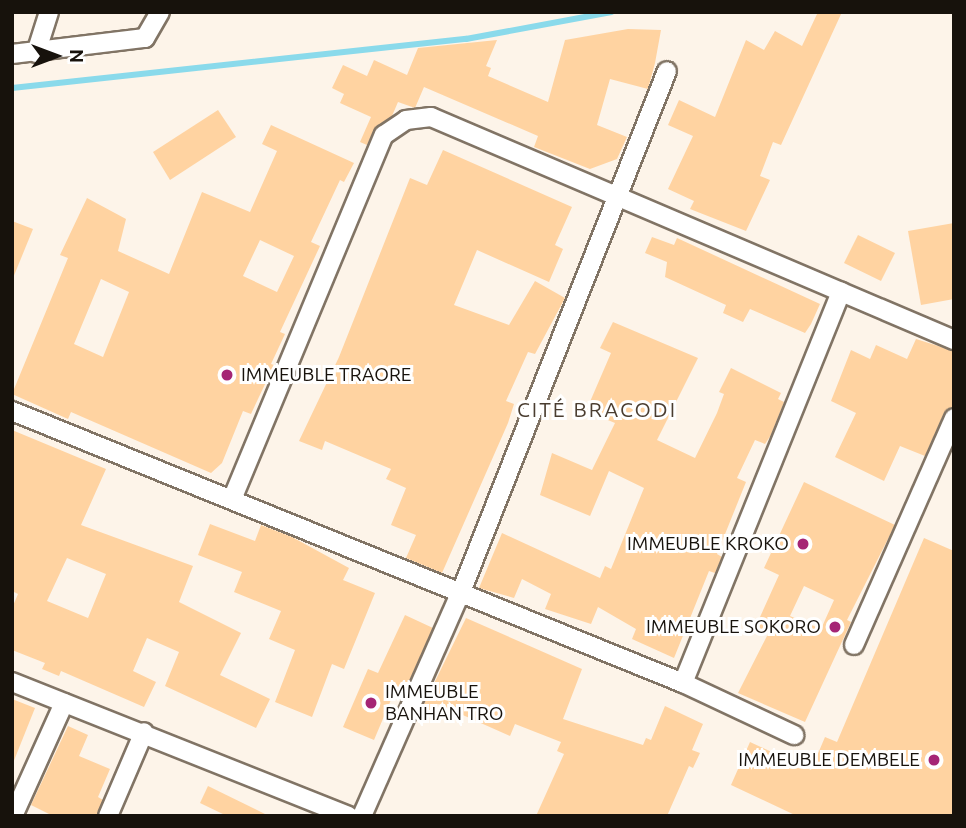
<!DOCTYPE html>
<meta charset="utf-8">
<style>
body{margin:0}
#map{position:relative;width:966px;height:828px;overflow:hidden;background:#fdf4e9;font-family:Ubuntu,sans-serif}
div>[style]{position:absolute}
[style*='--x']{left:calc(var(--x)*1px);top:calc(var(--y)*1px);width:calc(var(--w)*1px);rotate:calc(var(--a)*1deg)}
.stream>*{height:6px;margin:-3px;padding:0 3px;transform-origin:3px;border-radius:3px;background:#8adaeb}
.building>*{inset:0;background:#ffd3a1}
.roads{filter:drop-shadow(2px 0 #817465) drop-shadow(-2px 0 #817465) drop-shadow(0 2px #817465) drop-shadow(0 -2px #817465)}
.street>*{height:18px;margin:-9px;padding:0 9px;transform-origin:9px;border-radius:9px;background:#fff}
.dots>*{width:19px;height:19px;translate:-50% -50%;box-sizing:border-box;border:4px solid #fff;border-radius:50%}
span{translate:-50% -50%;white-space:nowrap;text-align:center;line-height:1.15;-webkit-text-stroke:6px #fff;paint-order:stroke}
.poi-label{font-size:19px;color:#17120c}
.left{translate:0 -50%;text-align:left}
.right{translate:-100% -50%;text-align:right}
.neighbourhood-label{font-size:21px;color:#4a3d30;letter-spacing:2px}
.frame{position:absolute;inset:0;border:14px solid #17120c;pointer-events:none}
.north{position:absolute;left:21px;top:21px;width:70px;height:70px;-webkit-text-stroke:5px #fff;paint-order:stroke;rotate:90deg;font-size:19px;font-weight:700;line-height:28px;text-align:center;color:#17120c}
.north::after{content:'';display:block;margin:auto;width:24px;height:32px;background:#17120c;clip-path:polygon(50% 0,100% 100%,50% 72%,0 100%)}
</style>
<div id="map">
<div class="stream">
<i style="--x:12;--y:88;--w:457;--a:-6.2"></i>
<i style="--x:466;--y:39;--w:148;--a:-10.5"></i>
</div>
<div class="building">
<i style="clip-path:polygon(818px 12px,842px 12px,781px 145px,773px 142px,760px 176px,770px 180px,746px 231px,690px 209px,694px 201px,668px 189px,693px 136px,668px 125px,679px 100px,715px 117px,746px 40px,764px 50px,775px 31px,802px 46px)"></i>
<i style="clip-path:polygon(628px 29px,661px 30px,655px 63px,648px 89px,610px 79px,597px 125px,627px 137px,617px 159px,590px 169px,534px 147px,538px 136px,424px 87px,415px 108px,398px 102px,392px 116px,374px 130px,367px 145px,360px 142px,371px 117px,340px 103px,344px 94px,332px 88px,343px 65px,367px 76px,374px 60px,407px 75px,418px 48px,497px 40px,486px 66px,491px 68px,488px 76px,548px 102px,565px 40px)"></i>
<i style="clip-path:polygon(218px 110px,236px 137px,170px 180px,153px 152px)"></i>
<i style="clip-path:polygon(evenodd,271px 125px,354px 163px,344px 182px,340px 180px,311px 242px,320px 246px,280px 332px,285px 334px,271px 364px,274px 365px,251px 414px,243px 411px,222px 463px,211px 473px,71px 412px,68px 419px,12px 394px,68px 258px,60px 255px,87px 198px,126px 219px,118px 251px,169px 274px,202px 192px,250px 212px,277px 151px,262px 144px,271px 125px,260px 240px,294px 256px,277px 292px,243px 276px,260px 240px,271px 125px,101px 279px,129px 292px,103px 357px,74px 344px,101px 279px)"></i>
<i style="clip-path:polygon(443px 150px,572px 207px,555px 245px,563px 249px,549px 282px,477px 250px,454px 305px,509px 325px,535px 281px,565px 298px,535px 354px,528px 352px,506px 401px,514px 404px,508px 423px,442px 573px,406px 558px,416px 535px,391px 525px,406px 488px,386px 479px,391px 469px,325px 441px,322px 450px,299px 441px,339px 357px,410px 178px,427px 185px)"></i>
<i style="clip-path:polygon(12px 221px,33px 229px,13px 278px,12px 278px)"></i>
<i style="clip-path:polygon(954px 223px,954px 299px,921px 305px,908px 231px)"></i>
<i style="clip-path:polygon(858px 235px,895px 253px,881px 281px,844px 263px)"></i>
<i style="clip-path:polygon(652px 237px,674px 245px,677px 238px,820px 304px,811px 324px,805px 333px,750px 309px,743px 322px,723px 313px,726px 305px,665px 277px,667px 262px,645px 253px)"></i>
<i style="clip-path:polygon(613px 322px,698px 358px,657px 440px,695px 458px,717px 413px,724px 394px,719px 392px,731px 368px,781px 393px,778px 399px,784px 402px,771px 435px,765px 444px,755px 440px,737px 478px,746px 482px,717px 554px,722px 557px,715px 573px,709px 571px,674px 658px,632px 639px,636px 629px,598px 607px,591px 624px,545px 609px,551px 594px,522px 579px,514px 598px,479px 588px,502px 533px,600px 578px,605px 566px,611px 569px,644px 488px,609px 471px,590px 516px,540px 495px,552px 453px,592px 470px,615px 423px,586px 411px,611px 353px,600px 348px)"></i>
<i style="clip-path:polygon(916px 339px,954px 351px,954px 407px,944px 413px,925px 456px,900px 446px,884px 481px,835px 457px,856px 413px,831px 401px,851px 350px,870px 359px,876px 345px,907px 359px)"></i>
<i style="clip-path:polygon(evenodd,12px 430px,106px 469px,81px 525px,193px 566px,179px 602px,241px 633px,220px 675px,270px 699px,256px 728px,165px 686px,179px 652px,147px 638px,133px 671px,156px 682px,144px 707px,61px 671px,59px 676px,42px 669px,45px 663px,12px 650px,12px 608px,18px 594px,12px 591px,12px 430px,67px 558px,106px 574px,88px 618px,47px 601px,67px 558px)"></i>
<i style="clip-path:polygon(evenodd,804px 482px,895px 525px,847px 620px,851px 622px,805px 722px,738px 693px,768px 634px,755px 628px,779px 575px,764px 568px,804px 482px,804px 586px,834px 600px,821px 629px,790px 616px,804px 586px)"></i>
<i style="clip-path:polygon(210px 524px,255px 541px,261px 525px,292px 537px,349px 568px,343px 580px,375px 593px,344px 669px,332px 664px,312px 717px,275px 702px,295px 650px,269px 639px,281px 611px,234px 592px,242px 572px,198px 555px)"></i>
<i style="clip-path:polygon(924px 538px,954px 551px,954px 816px,797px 816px,731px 785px,750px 742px,811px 770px,825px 737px,837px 742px)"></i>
<i style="clip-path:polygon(405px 615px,433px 628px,401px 699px,393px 695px,374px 740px,343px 727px,368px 669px,378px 673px)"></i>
<i style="clip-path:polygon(466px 618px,582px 669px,563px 719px,643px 745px,646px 738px,651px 740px,665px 706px,703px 724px,692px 750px,700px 753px,693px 768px,689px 766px,667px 816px,536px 816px,564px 754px,557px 751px,561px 742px,515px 724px,510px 736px,438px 704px,432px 716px,421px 710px)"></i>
<i style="clip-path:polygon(12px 699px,35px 708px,13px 763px,12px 763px)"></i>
<i style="clip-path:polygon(68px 726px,88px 735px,79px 756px,110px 769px,98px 797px,103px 800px,97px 816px,53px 816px,31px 805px)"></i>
<i style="clip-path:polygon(208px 786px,269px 816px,227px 816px,200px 803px)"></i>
</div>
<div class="roads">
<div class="street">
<i style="--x:36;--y:53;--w:43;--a:-72.4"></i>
<i style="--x:12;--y:54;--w:134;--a:-6.9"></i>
<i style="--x:145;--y:38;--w:30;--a:-60"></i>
<i style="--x:12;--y:411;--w:724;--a:22.07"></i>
<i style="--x:683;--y:683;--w:123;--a:25.1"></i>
<i style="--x:233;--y:497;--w:392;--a:-67.4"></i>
<i style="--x:384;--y:135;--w:27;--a:-34"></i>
<i style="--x:406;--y:120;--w:25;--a:-7"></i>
<i style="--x:431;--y:117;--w:569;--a:23.09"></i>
<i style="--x:854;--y:645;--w:248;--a:-66.2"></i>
<i style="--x:12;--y:682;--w:362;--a:21.7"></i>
<i style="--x:683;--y:683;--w:422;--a:-68"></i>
<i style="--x:13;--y:816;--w:124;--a:-65.7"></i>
<i style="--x:108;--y:816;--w:91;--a:-66.8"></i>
<i style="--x:362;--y:816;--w:245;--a:-66.2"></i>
<i style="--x:461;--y:592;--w:560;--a:-68.43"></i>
</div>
</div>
<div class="dots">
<i style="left:227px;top:375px;background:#a52575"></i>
<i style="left:803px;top:544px;background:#a52575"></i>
<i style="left:835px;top:627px;background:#a52575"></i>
<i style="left:371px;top:703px;background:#a52575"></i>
<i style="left:934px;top:760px;background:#a52575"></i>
</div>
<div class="poi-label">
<span class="left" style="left:241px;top:375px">IMMEUBLE TRAORE</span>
<span class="right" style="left:789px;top:544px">IMMEUBLE KROKO</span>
<span class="right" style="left:821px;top:627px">IMMEUBLE SOKORO</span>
<span class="left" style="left:385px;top:703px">IMMEUBLE<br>BANHAN TRO</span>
<span class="right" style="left:920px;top:760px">IMMEUBLE DEMBELE</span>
</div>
<div class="neighbourhood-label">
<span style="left:597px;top:409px">CITÉ BRACODI</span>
</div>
<div class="frame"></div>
<div class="north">N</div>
</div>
